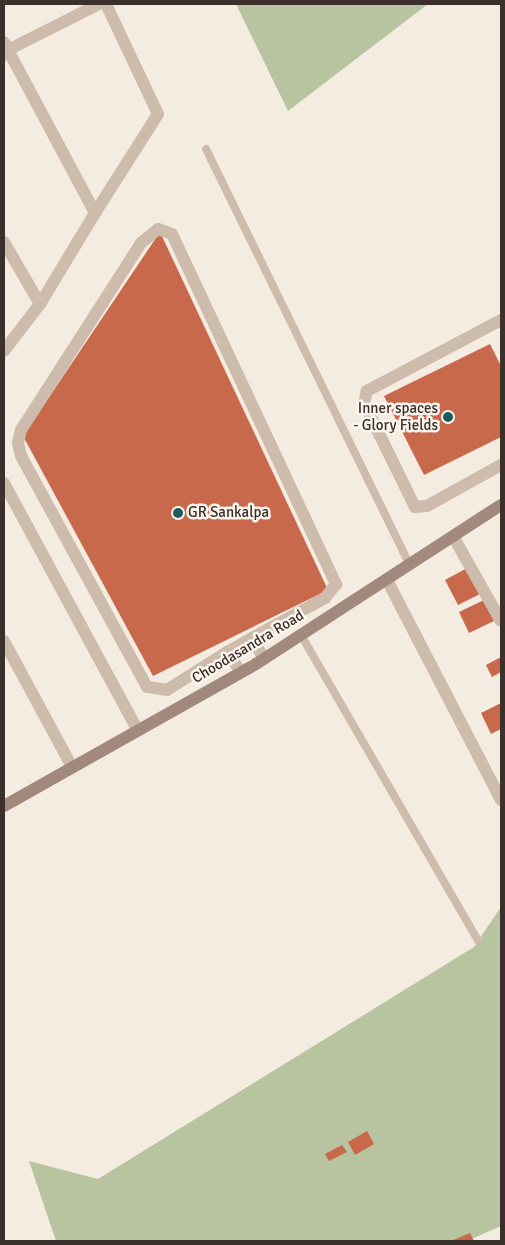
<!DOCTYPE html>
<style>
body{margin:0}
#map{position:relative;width:505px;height:1245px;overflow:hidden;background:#f4ebe1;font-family:Signika,sans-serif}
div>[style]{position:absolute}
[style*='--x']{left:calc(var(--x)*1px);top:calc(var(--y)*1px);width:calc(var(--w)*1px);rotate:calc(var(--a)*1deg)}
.green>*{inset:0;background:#b8c4a0}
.building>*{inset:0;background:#c8694b}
.lane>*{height:8px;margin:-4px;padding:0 4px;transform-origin:4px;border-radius:4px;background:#cdbbac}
.street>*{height:12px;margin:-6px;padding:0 6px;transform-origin:6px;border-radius:6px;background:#cdbbac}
.secondary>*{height:12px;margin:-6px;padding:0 6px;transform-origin:6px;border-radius:6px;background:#a18a7d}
.dots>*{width:14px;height:14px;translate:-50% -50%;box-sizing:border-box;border:2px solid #fbf5ee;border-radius:50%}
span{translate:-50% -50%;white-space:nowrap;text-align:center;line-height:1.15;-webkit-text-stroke:5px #fbf5ee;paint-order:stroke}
.poi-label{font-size:15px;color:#3b302b}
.right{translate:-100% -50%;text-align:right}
.left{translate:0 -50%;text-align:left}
.street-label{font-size:15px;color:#3b302b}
.frame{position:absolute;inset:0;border:5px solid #3b302b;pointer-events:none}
</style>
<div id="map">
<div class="green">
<i style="clip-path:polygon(236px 4px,428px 4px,288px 111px)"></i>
<i style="clip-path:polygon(501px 907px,501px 1226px,467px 1241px,56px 1241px,29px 1161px,98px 1179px,474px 947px)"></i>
</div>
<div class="building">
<i style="clip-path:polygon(160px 232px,328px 590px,153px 676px,23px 436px)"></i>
<i style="clip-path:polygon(490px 344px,501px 366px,501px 437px,424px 475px,384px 396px)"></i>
<i style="clip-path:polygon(469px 567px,482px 593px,458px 605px,445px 580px)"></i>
<i style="clip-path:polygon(484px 600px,494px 621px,469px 633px,459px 612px)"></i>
<i style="clip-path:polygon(501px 657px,501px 672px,492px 677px,486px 665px)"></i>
<i style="clip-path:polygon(501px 703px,501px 729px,491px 734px,481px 713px)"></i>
<i style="clip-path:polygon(367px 1131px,374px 1144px,355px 1155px,348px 1142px)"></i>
<i style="clip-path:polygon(342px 1145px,347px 1152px,329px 1161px,325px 1154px)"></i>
<i style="clip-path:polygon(470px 1233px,474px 1241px,451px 1241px)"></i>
</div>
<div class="lane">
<i style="--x:206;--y:149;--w:464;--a:63.9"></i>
<i style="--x:301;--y:635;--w:353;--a:59.9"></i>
</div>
<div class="street">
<i style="--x:4;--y:42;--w:9;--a:63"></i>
<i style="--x:8;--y:50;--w:102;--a:-26.8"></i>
<i style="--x:4;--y:55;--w:6;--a:-51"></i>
<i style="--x:8;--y:50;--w:185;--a:61.9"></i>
<i style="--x:95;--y:213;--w:106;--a:121.1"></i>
<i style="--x:40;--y:304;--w:59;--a:127.5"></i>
<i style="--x:95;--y:213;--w:117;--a:-57.5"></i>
<i style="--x:158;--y:114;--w:122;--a:-115.3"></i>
<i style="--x:4;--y:242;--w:72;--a:59.9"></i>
<i style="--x:501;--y:320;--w:152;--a:152.1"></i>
<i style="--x:367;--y:391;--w:12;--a:104"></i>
<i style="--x:364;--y:403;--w:116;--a:63.9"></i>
<i style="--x:415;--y:507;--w:12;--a:-5"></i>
<i style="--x:427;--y:506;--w:85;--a:-29"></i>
<i style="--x:4;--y:483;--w:280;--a:61.6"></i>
<i style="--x:454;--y:538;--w:95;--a:60.5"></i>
<i style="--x:387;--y:580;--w:248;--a:62.6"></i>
<i style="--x:4;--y:641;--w:143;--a:61.6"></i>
<i style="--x:227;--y:652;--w:29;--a:-29"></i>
<i style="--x:241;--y:672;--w:24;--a:-125"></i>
<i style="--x:227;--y:652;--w:71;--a:147.7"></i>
<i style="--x:167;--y:690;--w:20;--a:-171"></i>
<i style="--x:147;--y:687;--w:263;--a:-118.6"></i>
<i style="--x:21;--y:456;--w:13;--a:-103"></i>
<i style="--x:18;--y:443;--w:13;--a:-77"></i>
<i style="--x:21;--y:430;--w:222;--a:-57.3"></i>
<i style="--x:141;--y:243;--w:22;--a:-39"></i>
<i style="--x:158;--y:229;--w:15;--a:20"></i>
<i style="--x:172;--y:234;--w:387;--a:64.9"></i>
<i style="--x:336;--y:584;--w:18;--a:128"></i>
<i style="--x:325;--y:598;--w:83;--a:151.3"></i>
<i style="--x:252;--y:638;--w:24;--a:60"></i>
</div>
<div class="secondary">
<i style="--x:4;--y:806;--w:289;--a:-29.4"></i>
<i style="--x:256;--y:664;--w:292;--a:-33"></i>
</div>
<div class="dots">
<i style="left:448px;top:417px;background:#1f5a5e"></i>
<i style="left:178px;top:513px;background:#1f5a5e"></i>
</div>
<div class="poi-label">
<span class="right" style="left:438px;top:417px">Inner spaces<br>- Glory Fields</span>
<span class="left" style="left:188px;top:513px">GR Sankalpa</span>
</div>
<div class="street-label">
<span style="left:248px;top:647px;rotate:-31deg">Choodasandra Road</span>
</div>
<div class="frame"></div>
</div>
